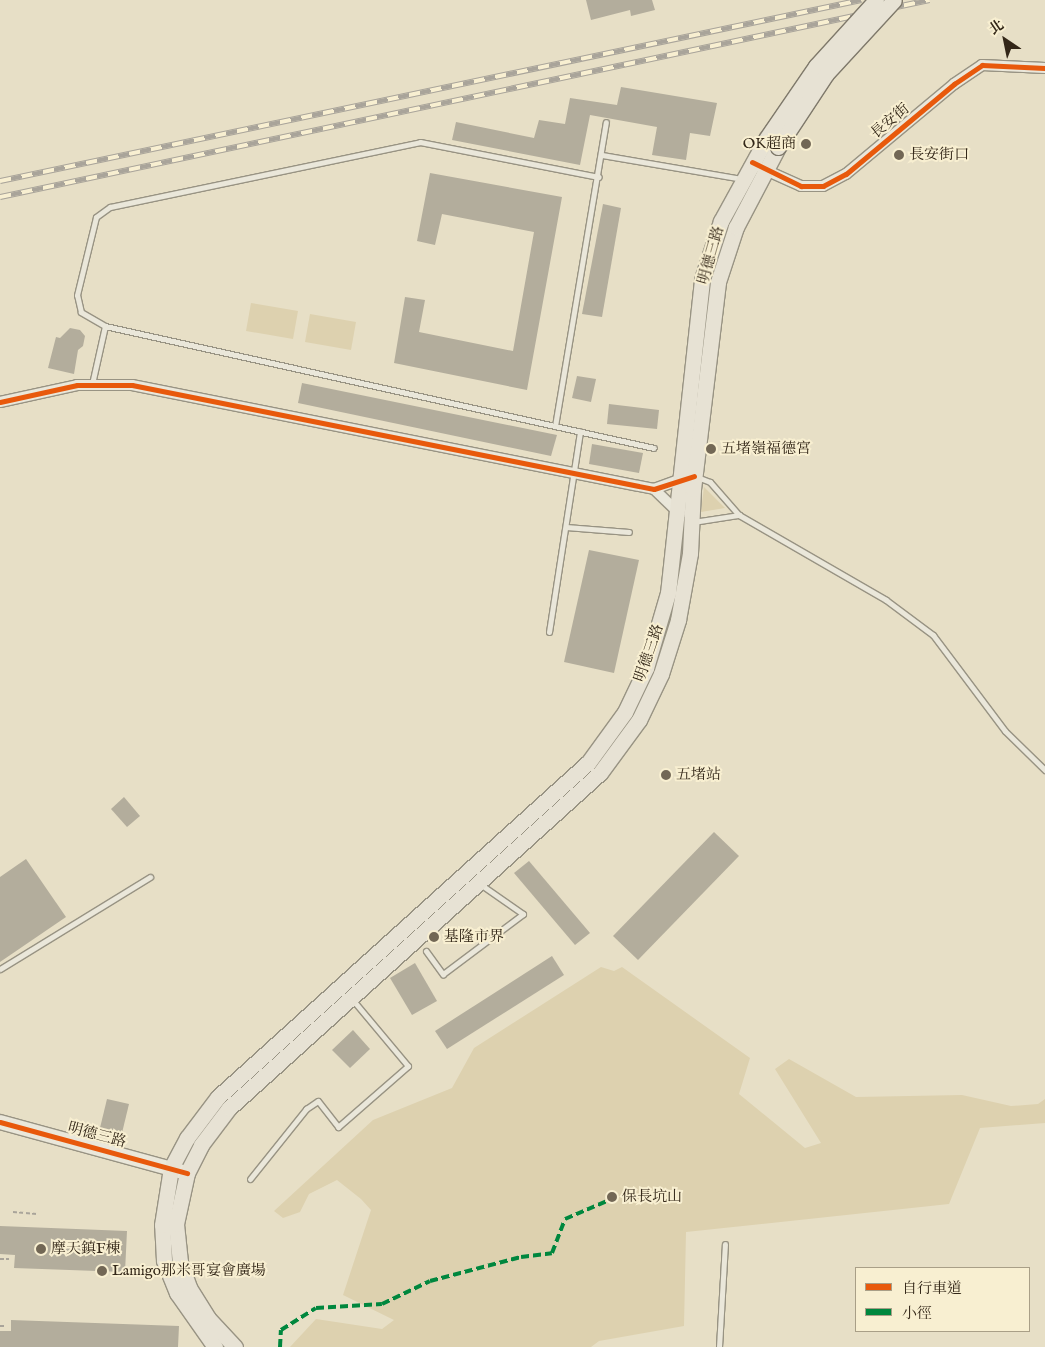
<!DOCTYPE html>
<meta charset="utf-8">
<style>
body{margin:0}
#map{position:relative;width:1045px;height:1347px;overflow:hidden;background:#e7dfc6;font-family:"IM FELL English","Noto Serif TC",serif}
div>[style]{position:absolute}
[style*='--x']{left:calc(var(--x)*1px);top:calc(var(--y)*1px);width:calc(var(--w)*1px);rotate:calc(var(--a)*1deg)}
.green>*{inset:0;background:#ddd1af}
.building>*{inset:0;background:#b3ad9c}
.path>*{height:2px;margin-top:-1px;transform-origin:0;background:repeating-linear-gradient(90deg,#a9a49a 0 4px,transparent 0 6.5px)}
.roads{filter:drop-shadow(1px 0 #989383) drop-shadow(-1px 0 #989383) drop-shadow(0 1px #989383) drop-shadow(0 -1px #989383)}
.lane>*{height:5px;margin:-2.5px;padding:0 2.5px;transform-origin:2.5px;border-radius:2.5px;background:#eae7da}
.street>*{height:10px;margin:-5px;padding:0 5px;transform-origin:5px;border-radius:5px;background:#eae7da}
.secondary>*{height:14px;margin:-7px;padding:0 7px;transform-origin:7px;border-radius:7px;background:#eae7da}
.primary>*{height:15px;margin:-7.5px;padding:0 7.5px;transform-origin:7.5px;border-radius:7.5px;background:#e7e2d4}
.rail>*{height:5.5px;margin-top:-2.75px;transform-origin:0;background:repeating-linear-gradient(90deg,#f8efd1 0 11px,#a9a49a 0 22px);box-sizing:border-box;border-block:1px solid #a9a49a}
.bridges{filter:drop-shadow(1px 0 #7f796b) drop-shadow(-1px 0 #7f796b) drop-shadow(0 1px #7f796b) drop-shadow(0 -1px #7f796b)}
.primary-bridge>*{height:15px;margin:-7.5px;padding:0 7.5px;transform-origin:7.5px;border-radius:7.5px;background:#e7e2d4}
.quiet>*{height:4px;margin-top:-2px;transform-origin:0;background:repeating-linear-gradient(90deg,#00873e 0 8px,transparent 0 12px)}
.cycleway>*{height:5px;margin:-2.5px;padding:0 2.5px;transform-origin:2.5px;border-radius:2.5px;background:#e8590c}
.dots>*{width:14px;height:14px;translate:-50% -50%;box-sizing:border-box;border:2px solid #f8efd1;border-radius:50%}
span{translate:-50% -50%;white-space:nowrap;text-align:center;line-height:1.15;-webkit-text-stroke:4px #f8efd1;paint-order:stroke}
.street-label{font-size:15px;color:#332718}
.poi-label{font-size:15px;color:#332718}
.right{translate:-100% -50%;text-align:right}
.left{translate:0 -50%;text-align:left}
.legend{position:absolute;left:855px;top:1267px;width:175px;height:65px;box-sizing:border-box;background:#f8efd1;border:1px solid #a99f87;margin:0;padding:6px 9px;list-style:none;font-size:15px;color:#332718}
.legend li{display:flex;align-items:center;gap:10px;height:25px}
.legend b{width:25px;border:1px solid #a99f87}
.north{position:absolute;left:980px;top:15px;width:50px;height:50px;-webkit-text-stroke:4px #f8efd1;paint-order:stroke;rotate:326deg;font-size:14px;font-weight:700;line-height:20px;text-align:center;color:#332718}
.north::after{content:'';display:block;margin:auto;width:18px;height:22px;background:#332718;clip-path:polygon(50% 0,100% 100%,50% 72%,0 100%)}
</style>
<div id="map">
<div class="green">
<i style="clip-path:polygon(251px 303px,298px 311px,293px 339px,246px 331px)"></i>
<i style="clip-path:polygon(310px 314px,356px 322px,351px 350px,305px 342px)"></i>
<i style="clip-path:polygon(704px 487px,725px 508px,701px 512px)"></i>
<i style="clip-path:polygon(601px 967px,614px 971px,622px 967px,750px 1058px,739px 1094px,805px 1148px,821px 1143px,775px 1069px,789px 1059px,856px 1097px,962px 1095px,1011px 1106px,1038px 1104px,1045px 1099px,1045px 1123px,980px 1128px,949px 1204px,686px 1232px,684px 1326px,599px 1341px,591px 1347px,290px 1347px,316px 1319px,382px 1329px,394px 1320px,343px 1295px,371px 1210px,361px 1199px,337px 1180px,309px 1194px,300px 1212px,283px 1218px,274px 1211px,373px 1120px,452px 1088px,474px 1048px)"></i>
</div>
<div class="building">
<i style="clip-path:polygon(586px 0,652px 0,655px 10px,631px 16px,630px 10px,591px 20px)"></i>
<i style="clip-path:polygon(621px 87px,717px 103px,710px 136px,690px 133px,686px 160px,652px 155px,657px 127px,590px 115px,580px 165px,452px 140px,456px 122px,534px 138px,539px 120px,565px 124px,570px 98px,617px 105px)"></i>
<i style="clip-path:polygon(430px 173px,562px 197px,527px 390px,394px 363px,405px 297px,425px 300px,419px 332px,513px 351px,534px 232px,442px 214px,435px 245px,417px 241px)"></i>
<i style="clip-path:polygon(603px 204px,621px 208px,602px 317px,582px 314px)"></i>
<i style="clip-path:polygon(70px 328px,80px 330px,85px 336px,83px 346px,78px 350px,74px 374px,48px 368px,56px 337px,60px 338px)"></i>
<i style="clip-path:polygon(577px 376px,596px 379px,591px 402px,572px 398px)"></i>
<i style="clip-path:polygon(302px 383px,557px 435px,551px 456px,298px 403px)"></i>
<i style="clip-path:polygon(609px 404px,659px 410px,657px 429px,607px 424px)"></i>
<i style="clip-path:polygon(592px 444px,643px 453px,639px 473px,589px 464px)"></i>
<i style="clip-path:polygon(589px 550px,639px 560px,614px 673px,564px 662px)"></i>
<i style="clip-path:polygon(124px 797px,140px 816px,127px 827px,111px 809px)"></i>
<i style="clip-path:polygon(714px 832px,739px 856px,638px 960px,613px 936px)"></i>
<i style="clip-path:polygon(26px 859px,66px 917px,0 962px,0 877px)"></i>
<i style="clip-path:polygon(529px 861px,590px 933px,575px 945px,514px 873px)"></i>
<i style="clip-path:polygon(552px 956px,564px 975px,447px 1049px,435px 1031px)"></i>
<i style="clip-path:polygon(415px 963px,437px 1001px,412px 1015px,390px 978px)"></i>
<i style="clip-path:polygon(353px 1030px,370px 1049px,350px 1068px,332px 1050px)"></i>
<i style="clip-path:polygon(107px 1099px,129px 1104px,121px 1137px,99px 1132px)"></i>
<i style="clip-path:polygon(0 1226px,127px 1231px,125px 1272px,14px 1268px,15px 1255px,0 1254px)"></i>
<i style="clip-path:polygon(11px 1320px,179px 1326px,178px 1347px,0 1347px,0 1331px,11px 1331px)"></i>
</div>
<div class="path">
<i style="--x:13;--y:1212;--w:24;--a:5"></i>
<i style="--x:0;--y:1259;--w:9;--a:0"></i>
<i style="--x:0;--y:1326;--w:4;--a:0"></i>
</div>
<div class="roads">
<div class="lane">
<i style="--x:602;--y:155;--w:143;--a:9.7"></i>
<i style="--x:105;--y:326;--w:28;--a:-150"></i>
<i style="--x:81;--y:312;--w:17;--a:-103"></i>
<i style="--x:77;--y:295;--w:80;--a:-76.3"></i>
<i style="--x:96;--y:217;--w:17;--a:-36"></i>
<i style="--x:110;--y:207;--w:317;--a:-11.8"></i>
<i style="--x:420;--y:142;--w:182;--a:11.1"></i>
<i style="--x:92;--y:384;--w:59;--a:-77.4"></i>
<i style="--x:105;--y:326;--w:562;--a:12.53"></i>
<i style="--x:555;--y:426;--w:308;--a:-80.5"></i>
<i style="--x:697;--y:477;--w:14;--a:21"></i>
<i style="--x:710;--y:482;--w:44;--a:48.7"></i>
<i style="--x:739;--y:515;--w:170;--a:30"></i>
<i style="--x:886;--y:600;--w:59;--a:36.7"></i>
<i style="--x:933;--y:635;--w:120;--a:53.1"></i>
<i style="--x:1005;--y:731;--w:56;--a:44.3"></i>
<i style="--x:693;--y:522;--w:47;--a:-8.7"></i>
<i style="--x:566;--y:527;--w:63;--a:4.5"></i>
<i style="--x:549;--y:632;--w:203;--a:-81.2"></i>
<i style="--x:426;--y:951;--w:29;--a:54"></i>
<i style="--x:443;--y:974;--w:100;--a:-36.9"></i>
<i style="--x:523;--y:914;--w:52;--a:-145.1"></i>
<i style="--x:0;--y:969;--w:176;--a:-31.5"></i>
<i style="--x:250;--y:1179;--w:90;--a:-51.3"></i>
<i style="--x:306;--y:1109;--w:14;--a:-34"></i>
<i style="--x:318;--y:1101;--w:33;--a:52"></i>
<i style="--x:338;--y:1127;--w:93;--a:-41.1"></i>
<i style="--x:408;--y:1066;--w:87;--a:-129.9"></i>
<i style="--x:719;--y:1347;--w:103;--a:-86.7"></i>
</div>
<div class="street">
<i style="--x:761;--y:168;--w:44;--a:24.2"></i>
<i style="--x:801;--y:186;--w:22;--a:0"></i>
<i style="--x:823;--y:186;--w:26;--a:-28"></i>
<i style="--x:846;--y:174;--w:141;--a:-39.8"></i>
<i style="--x:954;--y:84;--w:34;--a:-34"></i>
<i style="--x:982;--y:65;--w:63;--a:2.7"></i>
<i style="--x:0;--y:402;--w:79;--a:-12.4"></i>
<i style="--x:77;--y:385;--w:55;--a:0"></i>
<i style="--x:132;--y:385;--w:532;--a:11.27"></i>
<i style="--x:654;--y:489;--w:33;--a:-20"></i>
<i style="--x:654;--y:489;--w:36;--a:44"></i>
</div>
<div class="secondary">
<i style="--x:0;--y:1122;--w:194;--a:15.3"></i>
</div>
<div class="primary">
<i style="--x:215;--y:1347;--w:66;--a:-125.1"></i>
<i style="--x:177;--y:1293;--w:35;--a:-112"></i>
<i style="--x:164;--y:1260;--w:35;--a:-93"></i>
<i style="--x:162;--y:1225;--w:58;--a:-81"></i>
<i style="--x:171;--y:1168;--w:34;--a:-62"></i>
<i style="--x:187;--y:1138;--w:51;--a:-52.9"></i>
<i style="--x:218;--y:1097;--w:498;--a:-42.1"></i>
<i style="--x:588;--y:763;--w:63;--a:-54"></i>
<i style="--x:625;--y:712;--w:49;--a:-64.5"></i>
<i style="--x:646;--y:668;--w:78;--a:-73.7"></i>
<i style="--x:668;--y:593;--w:316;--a:-83.8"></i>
<i style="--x:702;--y:279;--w:61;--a:-71.9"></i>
<i style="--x:721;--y:221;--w:94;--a:-61.2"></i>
<i style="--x:235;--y:1347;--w:40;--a:-133"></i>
<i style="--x:208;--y:1318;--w:36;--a:-122"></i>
<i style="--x:189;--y:1287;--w:27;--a:-110"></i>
<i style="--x:180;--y:1262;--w:38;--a:-96"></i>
<i style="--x:176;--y:1224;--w:52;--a:-77.8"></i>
<i style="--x:187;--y:1173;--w:31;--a:-63"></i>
<i style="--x:201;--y:1145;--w:46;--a:-52.9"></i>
<i style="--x:229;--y:1108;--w:500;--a:-42.1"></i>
<i style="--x:600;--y:773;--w:66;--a:-53.7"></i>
<i style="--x:639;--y:720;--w:51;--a:-64.4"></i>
<i style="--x:661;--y:674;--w:57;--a:-72.5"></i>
<i style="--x:678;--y:620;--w:68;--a:-79.8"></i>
<i style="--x:690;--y:553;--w:64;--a:-87.3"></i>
<i style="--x:693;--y:489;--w:209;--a:-83.1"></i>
<i style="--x:718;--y:282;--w:58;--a:-71.9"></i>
<i style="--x:736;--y:227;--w:90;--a:-62.3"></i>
</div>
</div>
<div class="rail">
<i style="--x:0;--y:181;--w:880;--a:-11.87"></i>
<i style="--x:0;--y:197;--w:950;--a:-11.97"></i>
</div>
<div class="bridges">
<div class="primary-bridge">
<i style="--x:766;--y:139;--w:88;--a:-55.6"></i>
<i style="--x:816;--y:66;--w:89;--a:-47.7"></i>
<i style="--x:778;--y:147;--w:87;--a:-56.7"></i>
<i style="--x:826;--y:74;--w:100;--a:-47.4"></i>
</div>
</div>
<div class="quiet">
<i style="--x:280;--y:1347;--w:17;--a:-87"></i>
<i style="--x:281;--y:1330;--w:41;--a:-32.2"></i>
<i style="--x:316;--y:1308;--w:66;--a:-3.5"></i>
<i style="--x:382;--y:1304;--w:53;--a:-25.6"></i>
<i style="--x:430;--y:1281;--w:94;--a:-14.8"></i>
<i style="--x:521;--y:1257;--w:31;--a:-7"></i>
<i style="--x:552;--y:1253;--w:36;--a:-69"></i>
<i style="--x:565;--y:1219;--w:53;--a:-23.2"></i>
</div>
<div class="cycleway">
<i style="--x:752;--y:162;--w:55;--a:26.1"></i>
<i style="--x:801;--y:186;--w:22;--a:0"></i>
<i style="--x:823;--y:186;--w:26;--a:-28"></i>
<i style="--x:846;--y:174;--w:141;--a:-39.8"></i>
<i style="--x:954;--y:84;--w:34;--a:-34"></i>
<i style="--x:982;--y:65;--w:63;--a:2.7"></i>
<i style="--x:0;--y:402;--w:79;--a:-12.4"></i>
<i style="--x:77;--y:385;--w:55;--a:0"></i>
<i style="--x:132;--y:385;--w:532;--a:11.27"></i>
<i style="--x:654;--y:489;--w:42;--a:-18"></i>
<i style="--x:0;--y:1122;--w:194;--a:15.3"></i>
</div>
<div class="dots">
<i style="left:806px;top:144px;background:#726755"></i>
<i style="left:899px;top:155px;background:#726755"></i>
<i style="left:711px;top:449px;background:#726755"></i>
<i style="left:666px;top:775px;background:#726755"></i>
<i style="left:434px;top:937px;background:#726755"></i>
<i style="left:612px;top:1197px;background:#726755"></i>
<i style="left:41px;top:1249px;background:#726755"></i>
<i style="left:102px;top:1271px;background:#726755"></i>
</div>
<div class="street-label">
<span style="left:890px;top:121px;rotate:-40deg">長安街</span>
<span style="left:711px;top:255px;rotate:-74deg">明德三路</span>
<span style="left:649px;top:653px;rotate:-71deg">明德三路</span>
<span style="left:97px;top:1135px;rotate:15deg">明德三路</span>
</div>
<div class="poi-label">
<span class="right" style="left:796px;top:144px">OK超商</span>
<span class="left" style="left:909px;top:155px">長安街口</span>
<span class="left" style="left:721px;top:449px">五堵嶺福德宮</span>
<span class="left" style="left:676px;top:775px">五堵站</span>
<span class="left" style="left:444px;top:937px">基隆市界</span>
<span class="left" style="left:622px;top:1197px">保長坑山</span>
<span class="left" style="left:51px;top:1249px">摩天鎮F棟</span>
<span class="left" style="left:112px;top:1271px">Lamigo那米哥宴會廣場</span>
</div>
<ul class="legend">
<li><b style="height:6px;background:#e8590c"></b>自行車道</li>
<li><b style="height:6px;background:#00873e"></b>小徑</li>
</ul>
<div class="north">北</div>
</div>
